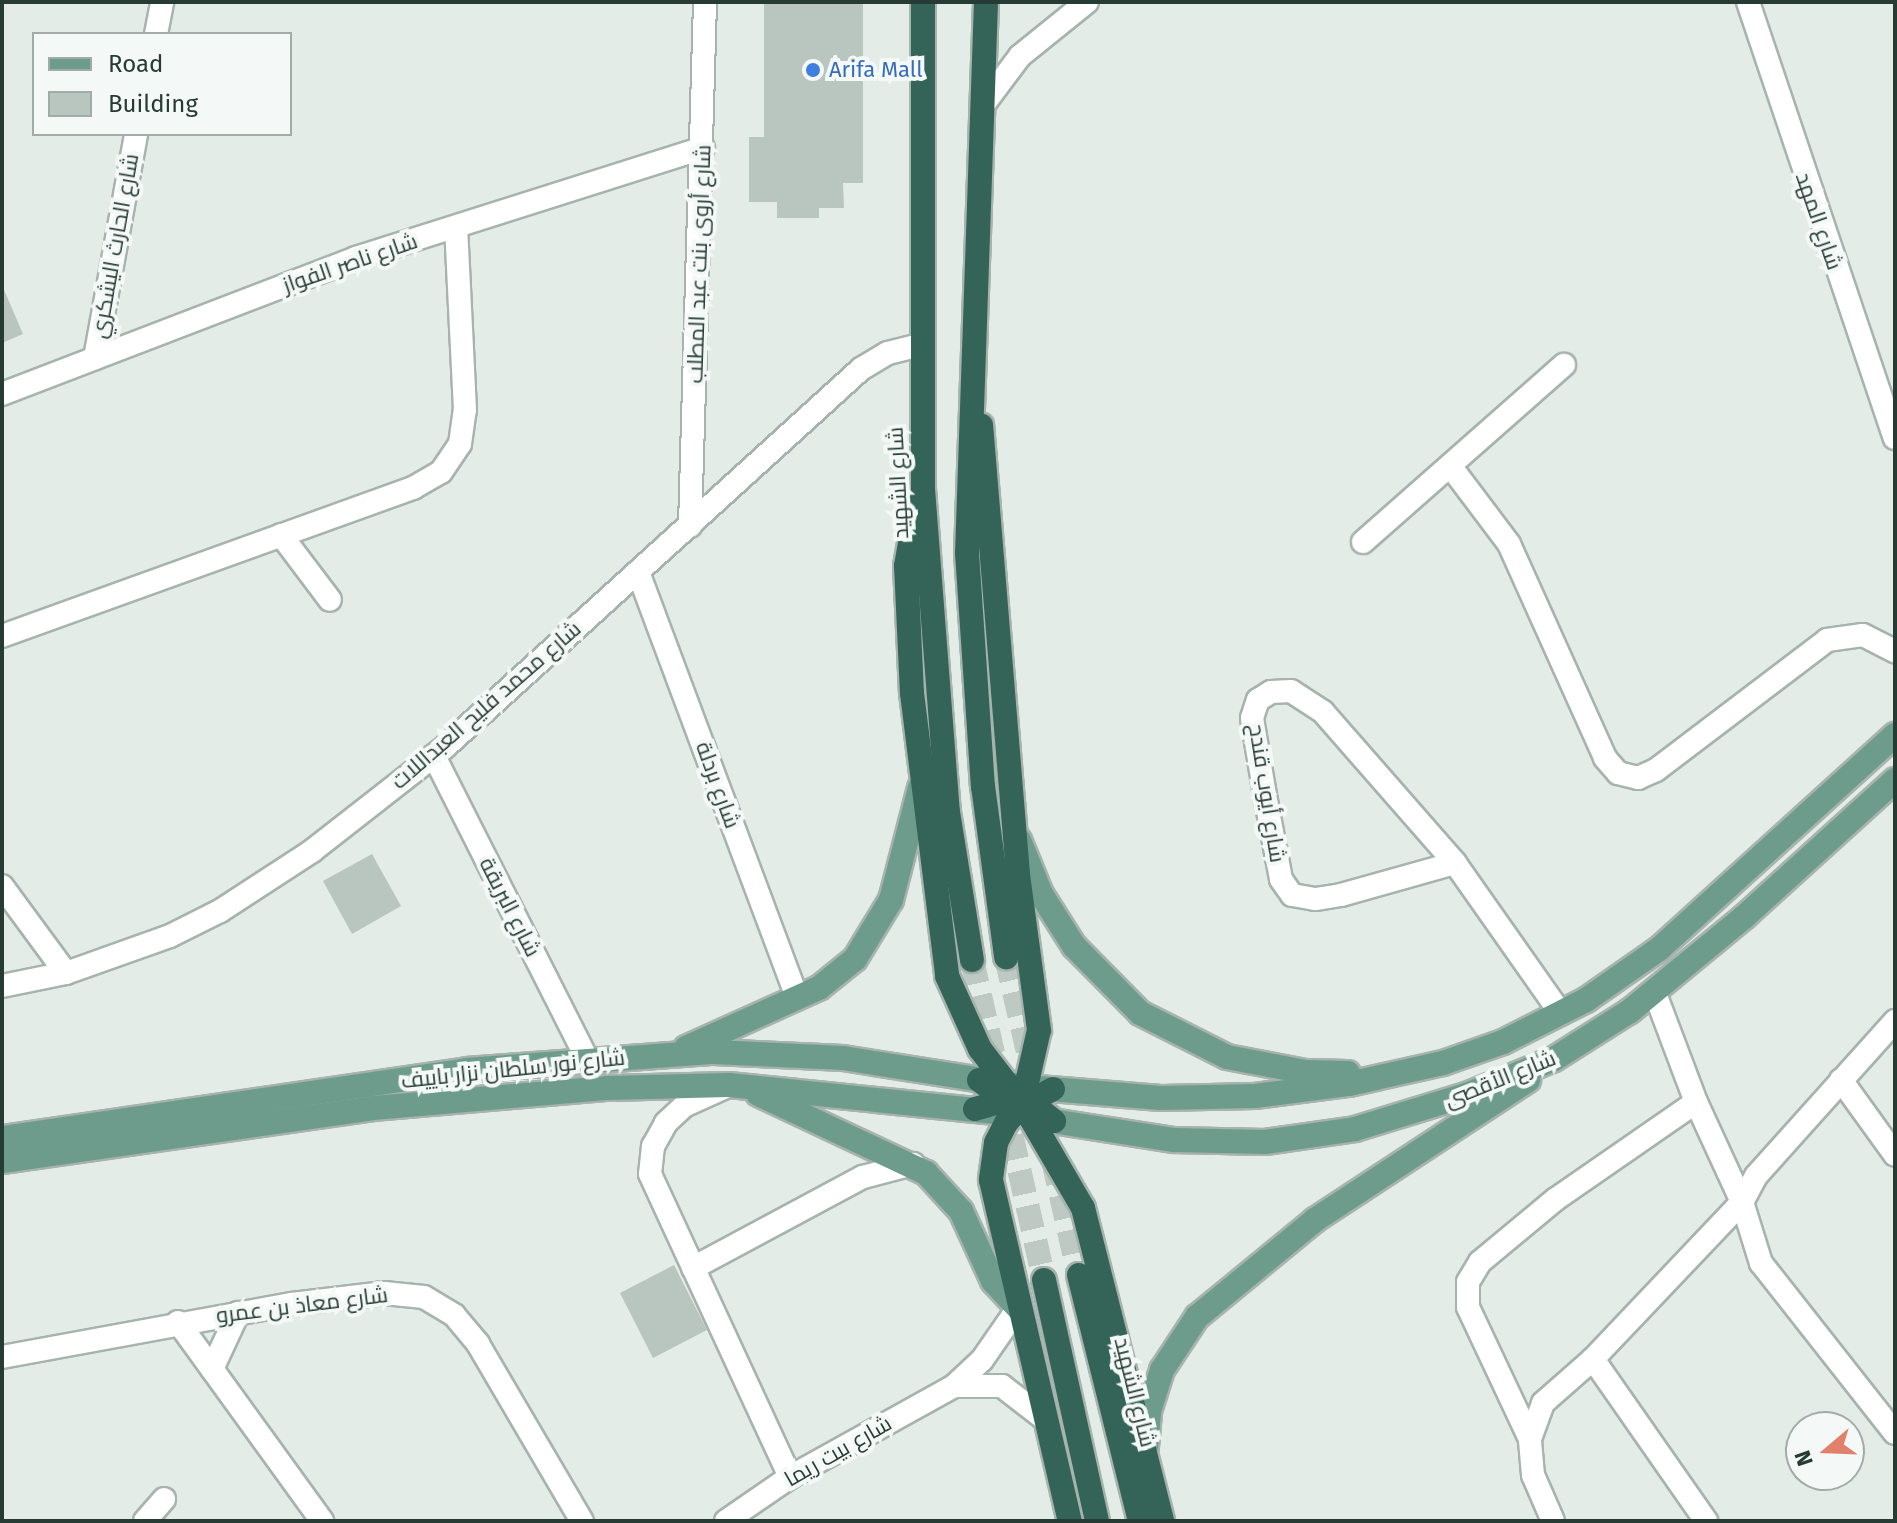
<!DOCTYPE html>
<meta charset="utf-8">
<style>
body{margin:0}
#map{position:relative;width:1897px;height:1523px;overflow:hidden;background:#e4ece7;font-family:"Fira Sans",Cairo,sans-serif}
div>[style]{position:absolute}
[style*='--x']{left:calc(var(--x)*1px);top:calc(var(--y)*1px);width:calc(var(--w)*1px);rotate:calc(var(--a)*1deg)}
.building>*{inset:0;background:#b9c6c0}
.highway-tunnel>*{height:24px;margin-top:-12px;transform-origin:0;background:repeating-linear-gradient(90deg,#bec9c3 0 24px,transparent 0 36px)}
.roads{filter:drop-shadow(2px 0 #a7b3ae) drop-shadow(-2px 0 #a7b3ae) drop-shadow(0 2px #a7b3ae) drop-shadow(0 -2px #a7b3ae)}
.minor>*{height:22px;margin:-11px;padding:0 11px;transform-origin:11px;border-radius:11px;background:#fff}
.major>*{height:24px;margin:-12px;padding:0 12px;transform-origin:12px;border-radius:12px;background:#6d9c8d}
.highway>*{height:24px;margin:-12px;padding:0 12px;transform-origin:12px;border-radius:12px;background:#346457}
.dots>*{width:22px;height:22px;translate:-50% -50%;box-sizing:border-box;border:4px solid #f4f8f6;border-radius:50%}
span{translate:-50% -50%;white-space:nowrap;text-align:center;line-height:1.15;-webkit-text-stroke:8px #f4f8f6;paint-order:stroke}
.shop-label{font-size:22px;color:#366cbe}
.left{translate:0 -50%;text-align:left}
.street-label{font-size:22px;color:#253b34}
.frame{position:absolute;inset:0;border:4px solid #253b34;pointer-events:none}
.legend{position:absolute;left:32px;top:32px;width:260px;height:104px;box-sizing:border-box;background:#f4f8f6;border:2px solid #a1aca8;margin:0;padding:10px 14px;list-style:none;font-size:24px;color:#253b34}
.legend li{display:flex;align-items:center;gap:16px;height:40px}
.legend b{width:40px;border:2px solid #a1aca8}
.north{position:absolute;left:1785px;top:1411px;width:80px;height:80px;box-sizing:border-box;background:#f4f8f6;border:2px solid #a1aca8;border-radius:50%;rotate:251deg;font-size:22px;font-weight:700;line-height:32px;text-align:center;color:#253b34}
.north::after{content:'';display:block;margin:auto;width:28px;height:36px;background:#e2816b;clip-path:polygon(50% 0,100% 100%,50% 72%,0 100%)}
</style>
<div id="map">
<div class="building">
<i style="clip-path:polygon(764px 2px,863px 2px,863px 183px,843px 183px,844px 208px,819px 208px,819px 218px,777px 218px,777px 202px,749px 202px,749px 137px,764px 137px)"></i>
<i style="clip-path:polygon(2px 285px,23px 334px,2px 343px)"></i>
<i style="clip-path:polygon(372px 854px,401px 906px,352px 934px,323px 881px)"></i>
<i style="clip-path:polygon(674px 1265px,707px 1330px,653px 1358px,620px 1293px)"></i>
</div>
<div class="highway-tunnel">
<i style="--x:1006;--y:957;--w:116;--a:77"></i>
<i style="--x:972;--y:960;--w:328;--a:77.3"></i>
<i style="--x:1053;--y:1160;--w:118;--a:77.3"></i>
</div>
<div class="roads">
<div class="minor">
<i style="--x:1748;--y:2;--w:460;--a:71.4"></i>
<i style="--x:156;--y:34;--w:33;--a:-79"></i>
<i style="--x:984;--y:104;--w:60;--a:-53.1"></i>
<i style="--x:1020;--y:56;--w:86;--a:-38.9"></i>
<i style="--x:95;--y:358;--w:228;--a:-79.6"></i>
<i style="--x:2;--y:394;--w:379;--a:-21"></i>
<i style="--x:356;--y:258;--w:364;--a:-17.6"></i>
<i style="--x:1451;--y:467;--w:96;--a:53"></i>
<i style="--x:1509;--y:544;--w:235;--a:65.8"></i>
<i style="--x:1605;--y:758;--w:20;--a:49"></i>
<i style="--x:1618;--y:773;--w:21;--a:14"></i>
<i style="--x:1638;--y:778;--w:20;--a:-24"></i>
<i style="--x:1656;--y:770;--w:215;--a:-37.2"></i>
<i style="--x:1827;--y:640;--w:36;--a:-8"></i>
<i style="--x:1863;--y:635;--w:36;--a:27"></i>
<i style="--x:690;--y:526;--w:524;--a:-88.36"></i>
<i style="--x:281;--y:535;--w:81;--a:53"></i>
<i style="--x:1363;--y:542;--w:268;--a:-41.4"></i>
<i style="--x:638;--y:572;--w:455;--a:69.5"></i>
<i style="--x:2;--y:636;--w:437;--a:-19.8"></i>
<i style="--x:413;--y:488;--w:32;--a:-30"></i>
<i style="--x:441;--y:472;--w:34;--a:-56"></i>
<i style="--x:460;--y:444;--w:34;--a:-82"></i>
<i style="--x:465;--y:410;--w:183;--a:-92.8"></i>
<i style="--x:434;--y:756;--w:339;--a:63.2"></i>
<i style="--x:1455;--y:863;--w:118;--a:164.3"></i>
<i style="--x:1341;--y:895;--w:26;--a:171"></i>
<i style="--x:1315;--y:899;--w:23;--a:-170"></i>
<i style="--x:1292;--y:895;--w:19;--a:-125"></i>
<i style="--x:1281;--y:879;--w:86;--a:-100.8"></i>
<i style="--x:1265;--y:795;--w:78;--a:-99.6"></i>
<i style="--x:1252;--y:718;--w:19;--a:-72"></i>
<i style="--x:1258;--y:700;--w:15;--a:-32"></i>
<i style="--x:1271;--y:692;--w:20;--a:-3"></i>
<i style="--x:1291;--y:691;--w:38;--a:33"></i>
<i style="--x:1323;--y:712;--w:201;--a:48.8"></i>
<i style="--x:1455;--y:863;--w:184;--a:54.9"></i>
<i style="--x:2;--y:886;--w:108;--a:53.7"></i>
<i style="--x:2;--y:986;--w:65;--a:-11.5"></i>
<i style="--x:66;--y:973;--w:110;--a:-19.6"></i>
<i style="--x:170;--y:936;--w:56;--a:-26.6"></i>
<i style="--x:220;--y:911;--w:110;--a:-33.1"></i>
<i style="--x:312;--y:851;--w:169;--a:-38"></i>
<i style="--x:445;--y:747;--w:562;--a:-42.26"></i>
<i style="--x:861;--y:369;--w:31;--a:-31"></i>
<i style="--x:888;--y:353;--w:32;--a:-14"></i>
<i style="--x:1895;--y:1021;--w:208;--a:131.9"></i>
<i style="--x:1756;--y:1176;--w:30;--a:118"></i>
<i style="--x:1742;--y:1202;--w:64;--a:72.7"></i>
<i style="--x:1761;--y:1263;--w:216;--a:51.8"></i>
<i style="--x:1841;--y:1080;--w:92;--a:54.2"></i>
<i style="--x:728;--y:1086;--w:48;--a:155.6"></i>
<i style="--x:684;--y:1106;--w:25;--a:137"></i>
<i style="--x:666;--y:1123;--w:26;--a:119"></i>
<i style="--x:653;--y:1146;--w:28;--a:96"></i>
<i style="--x:650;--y:1174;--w:334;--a:65.2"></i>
<i style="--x:693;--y:1268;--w:193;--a:-28.2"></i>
<i style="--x:863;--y:1177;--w:52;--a:-14.6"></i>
<i style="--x:178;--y:1322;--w:246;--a:54.1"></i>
<i style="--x:2;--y:1357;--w:295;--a:-10.4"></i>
<i style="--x:292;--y:1304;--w:93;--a:-6.8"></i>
<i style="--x:384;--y:1293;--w:40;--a:5.7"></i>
<i style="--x:424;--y:1297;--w:35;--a:31"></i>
<i style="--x:454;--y:1315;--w:38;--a:50"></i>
<i style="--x:478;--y:1344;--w:205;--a:59.6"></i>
<i style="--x:1593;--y:1359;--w:198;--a:55.1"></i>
<i style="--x:212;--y:1369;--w:62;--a:-65.1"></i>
<i style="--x:955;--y:1386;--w:47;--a:0"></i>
<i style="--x:1002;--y:1386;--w:56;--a:37.7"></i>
<i style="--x:1530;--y:1439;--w:146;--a:-115.2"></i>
<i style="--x:1468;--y:1307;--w:25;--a:-90"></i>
<i style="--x:1468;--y:1282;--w:23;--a:-59"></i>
<i style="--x:1480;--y:1262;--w:99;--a:-39.7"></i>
<i style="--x:1556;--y:1199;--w:170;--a:-34.7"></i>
<i style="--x:145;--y:1521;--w:29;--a:-49"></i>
<i style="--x:726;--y:1521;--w:78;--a:-34.5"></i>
<i style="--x:790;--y:1477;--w:188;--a:-29"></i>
<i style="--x:954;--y:1386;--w:38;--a:-43"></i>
<i style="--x:982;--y:1360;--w:63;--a:-55.3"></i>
<i style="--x:1553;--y:1521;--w:50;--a:-113.5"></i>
<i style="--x:1533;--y:1475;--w:36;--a:-95"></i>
<i style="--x:1530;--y:1439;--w:38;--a:-70"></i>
<i style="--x:1543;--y:1403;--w:67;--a:-41.3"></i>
<i style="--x:1593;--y:1359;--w:216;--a:-46.5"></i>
<i style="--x:1742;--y:1202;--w:110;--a:-114.7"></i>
<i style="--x:1696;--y:1102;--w:119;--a:-110.7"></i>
</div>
<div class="major">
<i style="--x:1019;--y:840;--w:58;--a:67.8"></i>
<i style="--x:1041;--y:894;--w:62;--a:57.6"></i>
<i style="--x:1074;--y:946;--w:94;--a:45.4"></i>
<i style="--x:1140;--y:1013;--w:97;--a:26.8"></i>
<i style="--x:1227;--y:1057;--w:80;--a:10.8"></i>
<i style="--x:1306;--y:1072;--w:42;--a:1.4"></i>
<i style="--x:686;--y:1048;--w:146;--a:-24.3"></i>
<i style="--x:819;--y:988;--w:46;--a:-38.9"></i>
<i style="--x:855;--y:959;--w:69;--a:-58.6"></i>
<i style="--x:891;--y:900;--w:116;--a:-75.5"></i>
<i style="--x:758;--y:1094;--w:186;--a:25.2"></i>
<i style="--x:926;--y:1173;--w:52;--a:47.4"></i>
<i style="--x:961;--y:1211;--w:77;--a:65.4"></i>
<i style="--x:993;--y:1281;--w:37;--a:47"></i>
<i style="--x:1033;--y:1118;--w:143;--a:8.9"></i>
<i style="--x:1174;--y:1140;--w:91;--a:1.3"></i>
<i style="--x:1265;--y:1142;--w:91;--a:-8.2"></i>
<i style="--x:1355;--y:1129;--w:116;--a:-17"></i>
<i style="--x:1466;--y:1095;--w:95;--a:-22.2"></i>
<i style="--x:1554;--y:1059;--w:90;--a:-32.3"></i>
<i style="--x:1630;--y:1011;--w:148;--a:-39.5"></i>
<i style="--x:1744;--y:917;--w:204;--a:-42.2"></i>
<i style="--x:2;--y:1138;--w:469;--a:-8.3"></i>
<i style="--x:466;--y:1070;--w:249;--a:-4.2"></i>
<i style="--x:714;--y:1052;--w:129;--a:2.7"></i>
<i style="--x:843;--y:1058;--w:185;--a:9"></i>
<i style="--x:1026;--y:1087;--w:135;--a:4.7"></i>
<i style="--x:1161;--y:1098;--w:94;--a:-1.2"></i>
<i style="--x:1255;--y:1096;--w:95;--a:-7.3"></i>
<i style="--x:1349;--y:1084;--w:96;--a:-12.6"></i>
<i style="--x:1443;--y:1063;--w:64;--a:-19.3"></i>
<i style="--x:1503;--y:1042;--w:93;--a:-26.8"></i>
<i style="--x:1586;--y:1000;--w:89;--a:-34.9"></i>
<i style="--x:1659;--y:949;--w:319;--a:-42.2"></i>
<i style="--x:2;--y:1161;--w:375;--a:-8.1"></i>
<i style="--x:373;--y:1108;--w:236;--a:-4.9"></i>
<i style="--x:608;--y:1088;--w:121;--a:-1.4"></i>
<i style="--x:729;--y:1085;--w:265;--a:5.8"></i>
<i style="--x:1146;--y:1447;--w:36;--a:-85"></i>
<i style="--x:1149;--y:1411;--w:43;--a:-72.4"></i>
<i style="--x:1162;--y:1370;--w:64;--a:-56.6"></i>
<i style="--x:1197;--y:1317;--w:153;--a:-39.4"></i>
<i style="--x:1315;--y:1220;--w:255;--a:-33.3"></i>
</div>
<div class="highway">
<i style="--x:923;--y:2;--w:487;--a:90"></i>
<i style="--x:923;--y:489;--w:324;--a:85.6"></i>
<i style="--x:948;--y:812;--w:150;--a:80.8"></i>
<i style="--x:986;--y:2;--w:551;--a:91.97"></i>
<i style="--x:967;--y:553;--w:234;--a:86.1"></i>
<i style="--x:983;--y:786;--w:173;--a:82.3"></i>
<i style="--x:917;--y:503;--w:64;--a:99.9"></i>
<i style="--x:906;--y:566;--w:127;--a:87.3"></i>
<i style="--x:912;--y:693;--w:285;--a:82.9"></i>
<i style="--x:947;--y:976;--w:80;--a:65.7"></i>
<i style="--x:980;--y:1049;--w:44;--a:52.4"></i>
<i style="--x:1007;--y:1084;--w:60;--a:38.2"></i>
<i style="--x:979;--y:1080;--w:63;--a:36"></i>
<i style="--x:1030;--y:1117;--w:105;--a:59.8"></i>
<i style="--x:1083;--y:1208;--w:323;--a:75.8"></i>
<i style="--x:1053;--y:1089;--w:38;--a:151"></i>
<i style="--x:1020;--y:1107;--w:21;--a:131"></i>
<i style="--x:1006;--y:1123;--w:22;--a:117"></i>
<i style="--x:996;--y:1143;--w:37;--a:98"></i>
<i style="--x:991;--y:1180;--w:350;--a:77"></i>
<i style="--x:975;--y:1109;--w:36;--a:-16"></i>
<i style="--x:1010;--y:1099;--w:20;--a:-37"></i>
<i style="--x:1026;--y:1087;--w:58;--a:-77.2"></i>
<i style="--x:1039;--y:1030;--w:157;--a:-97.7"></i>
<i style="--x:1018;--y:874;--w:450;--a:-94.7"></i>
<i style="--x:1079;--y:1275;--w:253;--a:76.1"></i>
<i style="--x:1044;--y:1280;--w:247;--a:77.6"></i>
</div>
</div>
<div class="dots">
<i style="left:813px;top:70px;background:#3f7fe0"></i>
</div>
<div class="shop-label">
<span class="left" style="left:829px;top:70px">Arifa Mall</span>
</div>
<div class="street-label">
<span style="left:1819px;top:221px;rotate:71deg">شارع المهد</span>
<span style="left:115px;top:246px;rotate:-80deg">شارع الحارث اليشكري</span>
<span style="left:350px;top:263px;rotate:-19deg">شارع ناصر الفواز</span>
<span style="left:699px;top:264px;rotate:-88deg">شارع أروى بنت عبد المطلب</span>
<span style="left:898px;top:483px;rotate:-93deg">شارع الشهيد</span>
<span style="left:486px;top:705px;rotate:-41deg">شارع محمد فليح العبداللات</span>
<span style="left:718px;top:785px;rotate:70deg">شارع بردلة</span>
<span style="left:1267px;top:793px;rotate:81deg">شارع أيوب قندح</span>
<span style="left:510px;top:907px;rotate:63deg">شارع البريقة</span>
<span style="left:513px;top:1069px;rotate:-6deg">شارع نور سلطان نزار باييف</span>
<span style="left:1500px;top:1079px;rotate:-22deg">شارع الأقصى</span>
<span style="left:302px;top:1305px;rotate:-7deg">شارع معاذ بن عمرو</span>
<span style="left:1135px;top:1392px;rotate:76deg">شارع الشهيد</span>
<span style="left:838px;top:1451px;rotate:-30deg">شارع بيت ريما</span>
</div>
<div class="frame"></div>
<ul class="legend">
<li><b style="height:10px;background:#6d9c8d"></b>Road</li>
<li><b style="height:22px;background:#b9c6c0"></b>Building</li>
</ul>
<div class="north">N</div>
</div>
